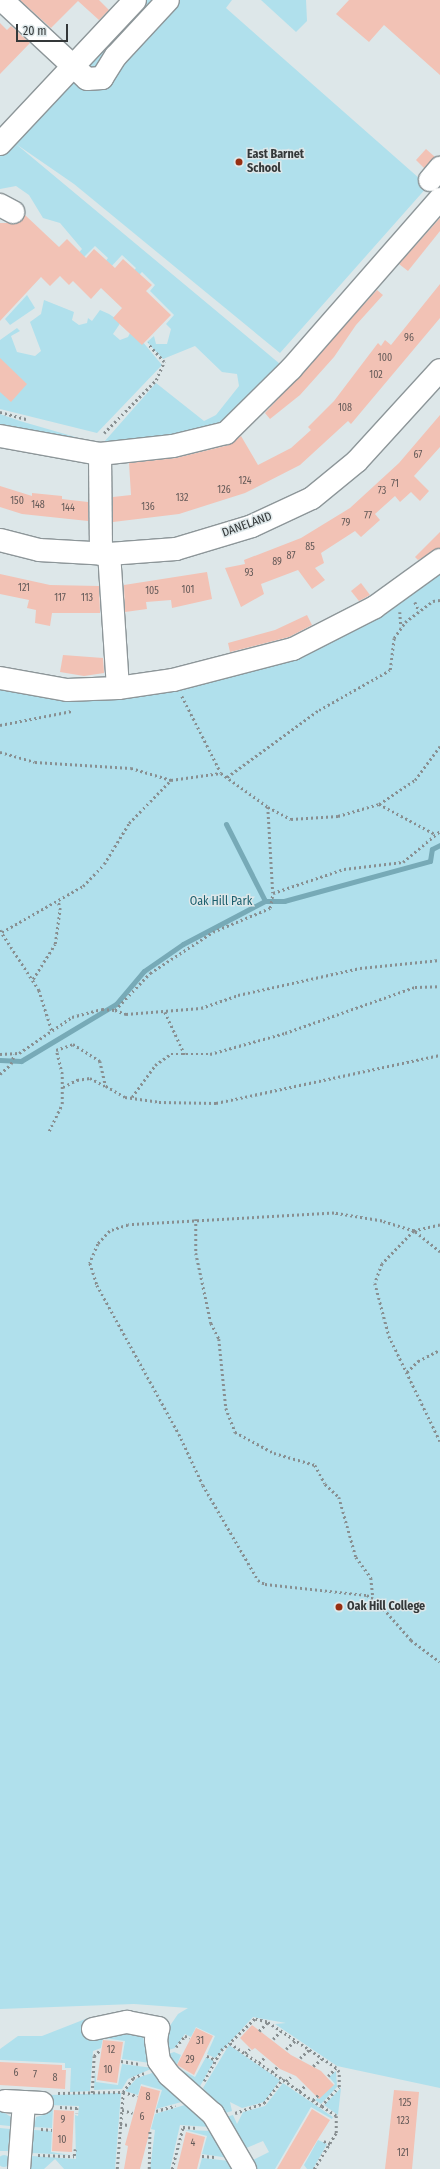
<!DOCTYPE html>
<style>
body{margin:0}
#map{position:relative;width:440px;height:2169px;overflow:hidden;background:#dde7e9;font-family:"Fira Sans Condensed",sans-serif}
div>[style]{position:absolute}
[style*='--x']{left:calc(var(--x)*1px);top:calc(var(--y)*1px);width:calc(var(--w)*1px);rotate:calc(var(--a)*1deg)}
.green>*{inset:0;background:#b0e0ec}
.round{border-radius:50%}
.stream>*{height:5px;margin:-2.5px;padding:0 2.5px;transform-origin:2.5px;border-radius:2.5px;background:#77aab7}
.building>*{inset:0;background:#f2c2b5}
.path>*{height:2.5px;margin-top:-1.25px;transform-origin:0;background:repeating-linear-gradient(90deg,#888f91 0 2px,transparent 0 5px)}
.roads{filter:drop-shadow(1px 0 #8d9699) drop-shadow(-1px 0 #8d9699) drop-shadow(0 1px #8d9699) drop-shadow(0 -1px #8d9699)}
.minor>*{height:22px;margin:-11px;padding:0 11px;transform-origin:11px;border-radius:11px;background:#fff}
.dots>*{width:11px;height:11px;translate:-50% -50%;box-sizing:border-box;border:2px solid #dde7e9;border-radius:50%}
span{translate:-50% -50%;white-space:nowrap;text-align:center;line-height:1.15;-webkit-text-stroke:3px #dde7e9;paint-order:stroke}
.number-label{font-size:10px;color:#645a58}
.number-label span{-webkit-text-stroke-width:0}
.poi-label{font-size:12px;color:#343839;font-weight:700}
.left{translate:0 -50%;text-align:left}
.street-label{font-size:12px;color:#343839}
.park-label{font-size:12px;color:#1a5f6e}
.scale{position:absolute;left:16px;top:24px;width:52px;height:18px;box-sizing:border-box;border:2px solid #343839;border-top:0;padding-left:5px;font-size:12px;line-height:14px;white-space:nowrap;color:#343839;-webkit-text-stroke:3px #dde7e9;paint-order:stroke}
</style>
<div id="map">
<div class="green">
<i style="clip-path:polygon(143px 0,162px 0,101px 66px,89px 70px,83px 64px)"></i>
<i style="clip-path:polygon(175px 0,232px 0,226px 8px,428px 186px,280px 353px,74px 184px,16px 144px,280px 364px,232px 416px,215px 424px,156px 438px,104px 442px,156px 383px,204px 421px,216px 415px,239px 386px,237px 374px,222px 372px,195px 346px,163px 359px,147px 342px,154px 336px,156px 344px,167px 344px,171px 329px,166px 324px,174px 315px,150px 291px,155px 285px,142px 272px,137px 277px,132px 273px,136px 268px,122px 255px,109px 269px,104px 263px,108px 258px,95px 246px,82px 259px,77px 255px,82px 249px,60px 223px,43px 218px,29px 195px,16px 186px,0 189px,0 152px,68px 79px,87px 87px)"></i>
<i style="clip-path:polygon(261px 0,306px 0,307px 21px,296px 32px)"></i>
<i style="clip-path:polygon(27px 295px,35px 308px,10px 325px,5px 319px)"></i>
<i style="clip-path:polygon(44px 300px,74px 312px,72px 320px,79px 325px,87px 323px,88px 318px,92px 321px,100px 310px,109px 314px,121px 322px,113px 334px,120px 340px,128px 337px,132px 329px,162px 365px,97px 433px,0 409px,0 340px,17px 328px,20px 331px,11px 336px,17px 352px,35px 356px,41px 351px,30px 322px,41px 314px)"></i>
<i style="clip-path:polygon(0 414px,20px 421px,89px 441px,0 424px)"></i>
<i style="clip-path:polygon(440px 566px,440px 2088px,337px 2066px,275px 2024px,286px 2023px,253px 2017px,215px 2058px,207px 2054px,215px 2036px,196px 2027px,191px 2037px,185px 2034px,175px 2048px,162px 2052px,165px 2033px,178px 2014px,188px 2008px,134px 2004px,0 2009px,0 682px,16px 687px,250px 669px)"></i>
<i style="clip-path:polygon(88px 2018px,92px 2038px,123px 2034px,143px 2037px,150px 2063px,122px 2059px,125px 2041px,103px 2038px,101px 2048px,93px 2051px,90px 2091px,70px 2092px,71px 2068px,65px 2068px,65px 2063px,0 2060px,0 2049px,18px 2036px,42px 2036px)"></i>
<i style="clip-path:polygon(229px 2045px,280px 2080px,264px 2102px,242px 2108px,230px 2102px,232px 2111px,225px 2113px,203px 2088px)"></i>
<i style="clip-path:polygon(174px 2052px,181px 2055px,176px 2067px,195px 2077px,206px 2057px,214px 2061px,198px 2090px,163px 2056px)"></i>
<i style="clip-path:polygon(122px 2064px,153px 2068px,128px 2079px,122px 2089px,94px 2090px,95px 2069px,96px 2082px,118px 2085px)"></i>
<i style="clip-path:polygon(336px 2071px,337px 2087px,321px 2104px,315px 2100px,335px 2084px,329px 2077px)"></i>
<i style="clip-path:polygon(155px 2072px,185px 2101px,156px 2109px,162px 2090px,141px 2084px,138px 2095px,125px 2091px,137px 2078px)"></i>
<i style="clip-path:polygon(283px 2083px,333px 2117px,332px 2119px,311px 2107px,275px 2169px,253px 2169px,251px 2161px,269px 2152px,263px 2141px,244px 2149px,223px 2118px,233px 2115px,237px 2124px,243px 2112px,265px 2106px)"></i>
<i style="clip-path:polygon(341px 2088px,338px 2115px,324px 2105px)"></i>
<i style="clip-path:polygon(121px 2093px,115px 2169px,64px 2169px,55px 2159px,44px 2169px,31px 2169px,32px 2156px,76px 2159px,75px 2115px,78px 2116px,79px 2106px,48px 2105px,49px 2095px)"></i>
<i style="clip-path:polygon(188px 2104px,210px 2127px,180px 2125px,170px 2169px,150px 2169px,155px 2130px,151px 2129px,155px 2114px)"></i>
<i style="clip-path:polygon(48px 2108px,53px 2108px,52px 2128px,34px 2127px,36px 2117px,47px 2114px)"></i>
<i style="clip-path:polygon(0 2110px,11px 2117px,10px 2126px,0 2125px)"></i>
<i style="clip-path:polygon(0 2128px,10px 2129px,8px 2151px,0 2151px)"></i>
<i style="clip-path:polygon(34px 2130px,52px 2131px,51px 2152px,71px 2155px,32px 2153px)"></i>
<i style="clip-path:polygon(185px 2130px,213px 2131px,229px 2158px,202px 2154px,207px 2136px)"></i>
<i style="clip-path:polygon(318px 2140px,327px 2144px,313px 2169px,307px 2169px,304px 2165px)"></i>
<i class="round" style="left:-2px;top:2155px;width:12px;height:12px"></i>
<i style="clip-path:polygon(202px 2158px,230px 2161px,233px 2169px,199px 2169px)"></i>
</div>
<div class="stream">
<i style="--x:226;--y:824;--w:86;--a:63.1"></i>
<i style="--x:0;--y:1060;--w:21;--a:3"></i>
<i style="--x:21;--y:1061;--w:111;--a:-31"></i>
<i style="--x:116;--y:1004;--w:43;--a:-49.7"></i>
<i style="--x:144;--y:971;--w:47;--a:-34.7"></i>
<i style="--x:183;--y:944;--w:93;--a:-27.7"></i>
<i style="--x:265;--y:901;--w:19;--a:0"></i>
<i style="--x:284;--y:901;--w:151;--a:-15.3"></i>
<i style="--x:430;--y:861;--w:12;--a:-81"></i>
<i style="--x:432;--y:849;--w:9;--a:-27"></i>
</div>
<div class="building">
<i style="clip-path:polygon(20px 0,99px 0,109px 10px,99px 20px,78px 1px,51px 28px)"></i>
<i style="clip-path:polygon(349px 0,440px 0,440px 75px,384px 25px,369px 42px,336px 14px)"></i>
<i style="clip-path:polygon(0 23px,7px 30px,11px 26px,30px 43px,0 74px)"></i>
<i style="clip-path:polygon(426px 149px,435px 157px,424px 168px,416px 160px)"></i>
<i style="clip-path:polygon(25px 215px,59px 247px,67px 239px,86px 258px,94px 249px,115px 268px,123px 259px,152px 285px,146px 291px,171px 315px,142px 345px,113px 318px,122px 308px,101px 288px,91px 299px,73px 281px,69px 285px,60px 276px,50px 286px,41px 277px,0 321px,0 223px,19px 223px)"></i>
<i style="clip-path:polygon(440px 218px,440px 231px,408px 271px,399px 264px)"></i>
<i style="clip-path:polygon(440px 284px,440px 318px,351px 424px,348px 421px,300px 465px,245px 493px,179px 514px,113px 522px,113px 497px,131px 495px,129px 463px,176px 458px,229px 445px,241px 436px,258px 465px,291px 448px,311px 430px,308px 427px,334px 401px,378px 343px,381px 346px,385px 340px,391px 345px)"></i>
<i style="clip-path:polygon(377px 290px,383px 295px,356px 325px,334px 357px,300px 395px,270px 419px,265px 413px)"></i>
<i style="clip-path:polygon(0 358px,27px 384px,11px 402px,0 392px)"></i>
<i style="clip-path:polygon(440px 415px,440px 447px,414px 476px,429px 491px,420px 501px,411px 492px,400px 502px,395px 496px,375px 514px,380px 520px,361px 537px,355px 531px,321px 553px,324px 563px,315px 568px,325px 580px,312px 589px,298px 570px,261px 584px,264px 594px,241px 607px,225px 568px,245px 564px,244px 560px,301px 538px,350px 508px,399px 463px)"></i>
<i style="clip-path:polygon(0 486px,32px 496px,32px 493px,62px 496px,62px 499px,88px 502px,88px 521px,22px 514px,0 507px)"></i>
<i style="clip-path:polygon(440px 532px,440px 548px,418px 560px,415px 557px)"></i>
<i style="clip-path:polygon(207px 572px,212px 599px,172px 608px,171px 600px,146px 602px,147px 609px,125px 612px,124px 585px)"></i>
<i style="clip-path:polygon(0 574px,50px 585px,99px 586px,100px 613px,52px 613px,50px 626px,35px 623px,36px 610px,27px 608px,29px 600px,0 594px)"></i>
<i style="clip-path:polygon(361px 583px,370px 595px,359px 601px,351px 591px)"></i>
<i style="clip-path:polygon(307px 615px,312px 625px,289px 637px,230px 652px,228px 643px,275px 630px)"></i>
<i style="clip-path:polygon(63px 655px,103px 658px,104px 673px,84px 676px,60px 672px)"></i>
<i style="clip-path:polygon(252px 2025px,291px 2055px,321px 2071px,334px 2085px,319px 2099px,296px 2076px,280px 2069px,255px 2048px,252px 2050px,240px 2038px)"></i>
<i style="clip-path:polygon(196px 2028px,213px 2036px,194px 2075px,177px 2065px)"></i>
<i style="clip-path:polygon(103px 2040px,123px 2042px,117px 2083px,97px 2080px)"></i>
<i style="clip-path:polygon(0 2062px,62px 2065px,62px 2070px,66px 2070px,65px 2089px,0 2085px)"></i>
<i style="clip-path:polygon(141px 2086px,160px 2091px,140px 2169px,124px 2169px,128px 2146px,125px 2145px)"></i>
<i style="clip-path:polygon(394px 2090px,419px 2092px,412px 2169px,385px 2169px)"></i>
<i style="clip-path:polygon(312px 2109px,330px 2120px,318px 2139px,300px 2169px,277px 2169px)"></i>
<i style="clip-path:polygon(54px 2110px,74px 2111px,72px 2152px,52px 2151px)"></i>
<i style="clip-path:polygon(186px 2132px,205px 2137px,197px 2169px,177px 2169px)"></i>
</div>
<div class="path">
<i style="--x:0;--y:412;--w:27;--a:15"></i>
<i style="--x:104;--y:433;--w:74;--a:-45.5"></i>
<i style="--x:156;--y:380;--w:20;--a:-66"></i>
<i style="--x:164;--y:362;--w:25;--a:-132"></i>
<i style="--x:415;--y:602;--w:10;--a:66"></i>
<i style="--x:400;--y:612;--w:15;--a:86"></i>
<i style="--x:182;--y:696;--w:86;--a:63.1"></i>
<i style="--x:0;--y:725;--w:73;--a:-11"></i>
<i style="--x:0;--y:752;--w:36;--a:16"></i>
<i style="--x:35;--y:762;--w:96;--a:3.6"></i>
<i style="--x:131;--y:768;--w:42;--a:16.7"></i>
<i style="--x:227;--y:777;--w:114;--a:-36.1"></i>
<i style="--x:319;--y:710;--w:81;--a:-29.4"></i>
<i style="--x:390;--y:670;--w:32;--a:-83"></i>
<i style="--x:394;--y:638;--w:19;--a:-55"></i>
<i style="--x:405;--y:622;--w:35;--a:-37"></i>
<i style="--x:433;--y:601;--w:7;--a:-8"></i>
<i style="--x:379;--y:804;--w:64;--a:28.2"></i>
<i style="--x:268;--y:807;--w:26;--a:28"></i>
<i style="--x:291;--y:819;--w:47;--a:-3.7"></i>
<i style="--x:338;--y:816;--w:43;--a:-16.3"></i>
<i style="--x:379;--y:804;--w:43;--a:-33.7"></i>
<i style="--x:415;--y:780;--w:42;--a:-53.7"></i>
<i style="--x:0;--y:930;--w:72;--a:57"></i>
<i style="--x:39;--y:990;--w:43;--a:72.4"></i>
<i style="--x:2;--y:932;--w:93;--a:-29.6"></i>
<i style="--x:83;--y:886;--w:30;--a:-46"></i>
<i style="--x:104;--y:864;--w:48;--a:-58.6"></i>
<i style="--x:129;--y:823;--w:60;--a:-45.7"></i>
<i style="--x:171;--y:780;--w:50;--a:-8"></i>
<i style="--x:221;--y:773;--w:58;--a:35.9"></i>
<i style="--x:268;--y:807;--w:86;--a:86.7"></i>
<i style="--x:33;--y:979;--w:41;--a:-57.8"></i>
<i style="--x:55;--y:944;--w:34;--a:-82"></i>
<i style="--x:60;--y:910;--w:9;--a:-103"></i>
<i style="--x:115;--y:1010;--w:12;--a:20"></i>
<i style="--x:126;--y:1014;--w:75;--a:-4.6"></i>
<i style="--x:201;--y:1008;--w:39;--a:-19"></i>
<i style="--x:238;--y:995;--w:125;--a:-12.5"></i>
<i style="--x:360;--y:968;--w:80;--a:-5.7"></i>
<i style="--x:165;--y:1012;--w:47;--a:65.1"></i>
<i style="--x:0;--y:1054;--w:19;--a:-3"></i>
<i style="--x:19;--y:1053;--w:64;--a:-34.2"></i>
<i style="--x:72;--y:1017;--w:31;--a:-15"></i>
<i style="--x:102;--y:1009;--w:13;--a:4"></i>
<i style="--x:115;--y:1010;--w:51;--a:-46.6"></i>
<i style="--x:150;--y:973;--w:75;--a:-33.1"></i>
<i style="--x:213;--y:932;--w:62;--a:-22.8"></i>
<i style="--x:270;--y:908;--w:15;--a:-79"></i>
<i style="--x:273;--y:893;--w:75;--a:-18.7"></i>
<i style="--x:344;--y:869;--w:59;--a:-6.8"></i>
<i style="--x:403;--y:862;--w:48;--a:-40"></i>
<i style="--x:0;--y:1074;--w:15;--a:-42"></i>
<i style="--x:11;--y:1064;--w:10;--a:-73"></i>
<i style="--x:63;--y:1087;--w:16;--a:-27"></i>
<i style="--x:77;--y:1080;--w:13;--a:-9"></i>
<i style="--x:90;--y:1078;--w:17;--a:28"></i>
<i style="--x:132;--y:1097;--w:39;--a:-54"></i>
<i style="--x:155;--y:1065;--w:19;--a:-35"></i>
<i style="--x:171;--y:1054;--w:39;--a:0"></i>
<i style="--x:210;--y:1054;--w:78;--a:-15.6"></i>
<i style="--x:285;--y:1033;--w:138;--a:-19.5"></i>
<i style="--x:415;--y:987;--w:25;--a:-2"></i>
<i style="--x:49;--y:1131;--w:30;--a:-64"></i>
<i style="--x:62;--y:1104;--w:30;--a:-90"></i>
<i style="--x:62;--y:1074;--w:25;--a:-104"></i>
<i style="--x:56;--y:1050;--w:18;--a:-19"></i>
<i style="--x:73;--y:1044;--w:32;--a:32"></i>
<i style="--x:100;--y:1061;--w:26;--a:77"></i>
<i style="--x:106;--y:1086;--w:22;--a:30"></i>
<i style="--x:125;--y:1097;--w:34;--a:8"></i>
<i style="--x:159;--y:1102;--w:57;--a:1"></i>
<i style="--x:216;--y:1103;--w:229;--a:-12.1"></i>
<i style="--x:196;--y:1219;--w:34;--a:90"></i>
<i style="--x:196;--y:1253;--w:72;--a:77.9"></i>
<i style="--x:211;--y:1323;--w:18;--a:63"></i>
<i style="--x:219;--y:1339;--w:69;--a:84.2"></i>
<i style="--x:226;--y:1408;--w:26;--a:69"></i>
<i style="--x:235;--y:1432;--w:44;--a:28.3"></i>
<i style="--x:274;--y:1453;--w:43;--a:16.3"></i>
<i style="--x:315;--y:1465;--w:21;--a:62"></i>
<i style="--x:325;--y:1484;--w:19;--a:43"></i>
<i style="--x:339;--y:1497;--w:62;--a:74.2"></i>
<i style="--x:356;--y:1557;--w:26;--a:54"></i>
<i style="--x:371;--y:1578;--w:20;--a:84"></i>
<i style="--x:440;--y:1225;--w:27;--a:167"></i>
<i style="--x:414;--y:1231;--w:34;--a:-163"></i>
<i style="--x:382;--y:1221;--w:49;--a:-170.5"></i>
<i style="--x:334;--y:1213;--w:206;--a:176.7"></i>
<i style="--x:128;--y:1225;--w:19;--a:162"></i>
<i style="--x:110;--y:1231;--w:18;--a:133"></i>
<i style="--x:98;--y:1244;--w:21;--a:113"></i>
<i style="--x:90;--y:1263;--w:23;--a:72"></i>
<i style="--x:97;--y:1285;--w:170;--a:61.2"></i>
<i style="--x:179;--y:1434;--w:56;--a:64.8"></i>
<i style="--x:203;--y:1485;--w:110;--a:59.9"></i>
<i style="--x:258;--y:1580;--w:8;--a:30"></i>
<i style="--x:265;--y:1584;--w:103;--a:6.2"></i>
<i style="--x:367;--y:1595;--w:12;--a:31"></i>
<i style="--x:377;--y:1601;--w:52;--a:48.9"></i>
<i style="--x:411;--y:1640;--w:36;--a:37"></i>
<i style="--x:440;--y:1252;--w:33;--a:-141"></i>
<i style="--x:414;--y:1231;--w:46;--a:134.1"></i>
<i style="--x:382;--y:1264;--w:20;--a:110"></i>
<i style="--x:375;--y:1283;--w:55;--a:75.2"></i>
<i style="--x:389;--y:1336;--w:117;--a:64.1"></i>
<i style="--x:407;--y:1372;--w:16;--a:-45"></i>
<i style="--x:418;--y:1361;--w:25;--a:-27"></i>
<i style="--x:259;--y:2031;--w:13;--a:-45"></i>
<i style="--x:273;--y:2039;--w:11;--a:-45"></i>
<i style="--x:176;--y:2047;--w:14;--a:-51"></i>
<i style="--x:185;--y:2036;--w:5;--a:22"></i>
<i style="--x:286;--y:2049;--w:12;--a:-42"></i>
<i style="--x:245;--y:2053;--w:6;--a:-39"></i>
<i style="--x:207;--y:2056;--w:10;--a:24"></i>
<i style="--x:300;--y:2058;--w:12;--a:-42"></i>
<i style="--x:121;--y:2061;--w:19;--a:9"></i>
<i style="--x:259;--y:2063;--w:7;--a:-45"></i>
<i style="--x:313;--y:2066;--w:11;--a:-38"></i>
<i style="--x:272;--y:2072;--w:7;--a:-45"></i>
<i style="--x:328;--y:2076;--w:11;--a:-45"></i>
<i style="--x:204;--y:2081;--w:35;--a:-61"></i>
<i style="--x:221;--y:2050;--w:11;--a:-38"></i>
<i style="--x:230;--y:2043;--w:111;--a:34.7"></i>
<i style="--x:321;--y:2106;--w:26;--a:-47"></i>
<i style="--x:339;--y:2087;--w:15;--a:-90"></i>
<i style="--x:339;--y:2072;--w:5;--a:-127"></i>
<i style="--x:336;--y:2068;--w:83;--a:-146.3"></i>
<i style="--x:267;--y:2022;--w:12;--a:-166"></i>
<i style="--x:255;--y:2019;--w:35;--a:136"></i>
<i style="--x:286;--y:2081;--w:6;--a:-39"></i>
<i style="--x:299;--y:2091;--w:8;--a:-40"></i>
<i style="--x:58;--y:2093;--w:65;--a:-0.9"></i>
<i style="--x:123;--y:2092;--w:15;--a:16"></i>
<i style="--x:92;--y:2093;--w:37;--a:-87"></i>
<i style="--x:94;--y:2056;--w:8;--a:-45"></i>
<i style="--x:313;--y:2100;--w:7;--a:-45"></i>
<i style="--x:60;--y:2107;--w:17;--a:3"></i>
<i style="--x:77;--y:2108;--w:5;--a:90"></i>
<i style="--x:122;--y:2110;--w:11;--a:15"></i>
<i style="--x:156;--y:2111;--w:20;--a:-15"></i>
<i style="--x:235;--y:2113;--w:31;--a:-19"></i>
<i style="--x:264;--y:2103;--w:31;--a:-52"></i>
<i style="--x:120;--y:2124;--w:9;--a:6"></i>
<i style="--x:41;--y:2129;--w:11;--a:5"></i>
<i style="--x:324;--y:2141;--w:7;--a:27"></i>
<i style="--x:38;--y:2155;--w:36;--a:2"></i>
<i style="--x:74;--y:2156;--w:7;--a:-82"></i>
<i style="--x:202;--y:2156;--w:13;--a:4"></i>
<i style="--x:117;--y:2169;--w:77;--a:-85.5"></i>
<i style="--x:123;--y:2092;--w:17;--a:-54"></i>
<i style="--x:133;--y:2078;--w:12;--a:-24"></i>
<i style="--x:149;--y:2169;--w:39;--a:-89"></i>
<i style="--x:172;--y:2169;--w:43;--a:-75.3"></i>
<i style="--x:183;--y:2127;--w:15;--a:4"></i>
<i style="--x:314;--y:2169;--w:42;--a:-58.6"></i>
<i style="--x:336;--y:2133;--w:17;--a:-90"></i>
<i style="--x:336;--y:2116;--w:18;--a:-146"></i>
</div>
<div class="roads">
<div class="minor">
<i style="--x:2;--y:0;--w:116;--a:42.9"></i>
<i style="--x:87;--y:79;--w:15;--a:-4"></i>
<i style="--x:102;--y:78;--w:26;--a:-58"></i>
<i style="--x:116;--y:56;--w:76;--a:-47.1"></i>
<i style="--x:0;--y:144;--w:197;--a:-46.8"></i>
<i style="--x:430;--y:180;--w:16;--a:-50"></i>
<i style="--x:0;--y:205;--w:15;--a:28"></i>
<i style="--x:0;--y:436;--w:102;--a:10.2"></i>
<i style="--x:100;--y:454;--w:73;--a:-6.3"></i>
<i style="--x:173;--y:446;--w:55;--a:-13.8"></i>
<i style="--x:226;--y:433;--w:91;--a:-44.6"></i>
<i style="--x:291;--y:369;--w:226;--a:-48.8"></i>
<i style="--x:100;--y:454;--w:100;--a:89.4"></i>
<i style="--x:0;--y:540;--w:40;--a:14.4"></i>
<i style="--x:39;--y:550;--w:70;--a:3.3"></i>
<i style="--x:109;--y:554;--w:67;--a:-4.3"></i>
<i style="--x:176;--y:549;--w:79;--a:-16.8"></i>
<i style="--x:252;--y:526;--w:66;--a:-25"></i>
<i style="--x:312;--y:498;--w:58;--a:-39.4"></i>
<i style="--x:357;--y:461;--w:123;--a:-47.6"></i>
<i style="--x:0;--y:678;--w:68;--a:10.2"></i>
<i style="--x:67;--y:690;--w:51;--a:-2.2"></i>
<i style="--x:118;--y:688;--w:134;--a:-93.8"></i>
<i style="--x:118;--y:688;--w:56;--a:-8.3"></i>
<i style="--x:173;--y:680;--w:124;--a:-14.5"></i>
<i style="--x:293;--y:649;--w:92;--a:-27.1"></i>
<i style="--x:375;--y:607;--w:80;--a:-35.9"></i>
<i style="--x:93;--y:2029;--w:35;--a:-12"></i>
<i style="--x:127;--y:2022;--w:32;--a:11"></i>
<i style="--x:158;--y:2028;--w:12;--a:99"></i>
<i style="--x:156;--y:2040;--w:21;--a:82"></i>
<i style="--x:159;--y:2061;--w:17;--a:54"></i>
<i style="--x:169;--y:2075;--w:59;--a:41.6"></i>
<i style="--x:213;--y:2114;--w:64;--a:59.8"></i>
<i style="--x:5;--y:2101;--w:37;--a:3"></i>
<i style="--x:19;--y:2169;--w:67;--a:-85.7"></i>
</div>
</div>
<div class="dots">
<i style="left:239px;top:162px;background:#972f11"></i>
<i style="left:339px;top:1607px;background:#972f11"></i>
</div>
<div class="number-label">
<span style="left:409px;top:339px">96</span>
<span style="left:385px;top:359px">100</span>
<span style="left:376px;top:376px">102</span>
<span style="left:345px;top:409px">108</span>
<span style="left:418px;top:456px">67</span>
<span style="left:245px;top:482px">124</span>
<span style="left:395px;top:485px">71</span>
<span style="left:224px;top:491px">126</span>
<span style="left:382px;top:492px">73</span>
<span style="left:182px;top:499px">132</span>
<span style="left:17px;top:502px">150</span>
<span style="left:38px;top:506px">148</span>
<span style="left:148px;top:508px">136</span>
<span style="left:68px;top:509px">144</span>
<span style="left:368px;top:517px">77</span>
<span style="left:346px;top:524px">79</span>
<span style="left:310px;top:548px">85</span>
<span style="left:291px;top:557px">87</span>
<span style="left:277px;top:563px">89</span>
<span style="left:249px;top:574px">93</span>
<span style="left:24px;top:589px">121</span>
<span style="left:188px;top:591px">101</span>
<span style="left:152px;top:592px">105</span>
<span style="left:60px;top:599px">117</span>
<span style="left:87px;top:599px">113</span>
<span style="left:200px;top:2042px">31</span>
<span style="left:111px;top:2051px">12</span>
<span style="left:190px;top:2061px">29</span>
<span style="left:108px;top:2071px">10</span>
<span style="left:16px;top:2074px">6</span>
<span style="left:35px;top:2076px">7</span>
<span style="left:55px;top:2079px">8</span>
<span style="left:148px;top:2098px">8</span>
<span style="left:405px;top:2104px">125</span>
<span style="left:142px;top:2118px">6</span>
<span style="left:63px;top:2121px">9</span>
<span style="left:403px;top:2122px">123</span>
<span style="left:62px;top:2141px">10</span>
<span style="left:193px;top:2144px">4</span>
<span style="left:403px;top:2154px">121</span>
</div>
<div class="poi-label">
<span class="left" style="left:247px;top:162px">East Barnet<br>School</span>
<span class="left" style="left:347px;top:1607px">Oak Hill College</span>
</div>
<div class="street-label">
<span style="left:247px;top:525px;rotate:-20deg">DANELAND</span>
</div>
<div class="park-label">
<span style="left:221px;top:902px">Oak Hill Park</span>
</div>
<div class="scale">20 m</div>
</div>
